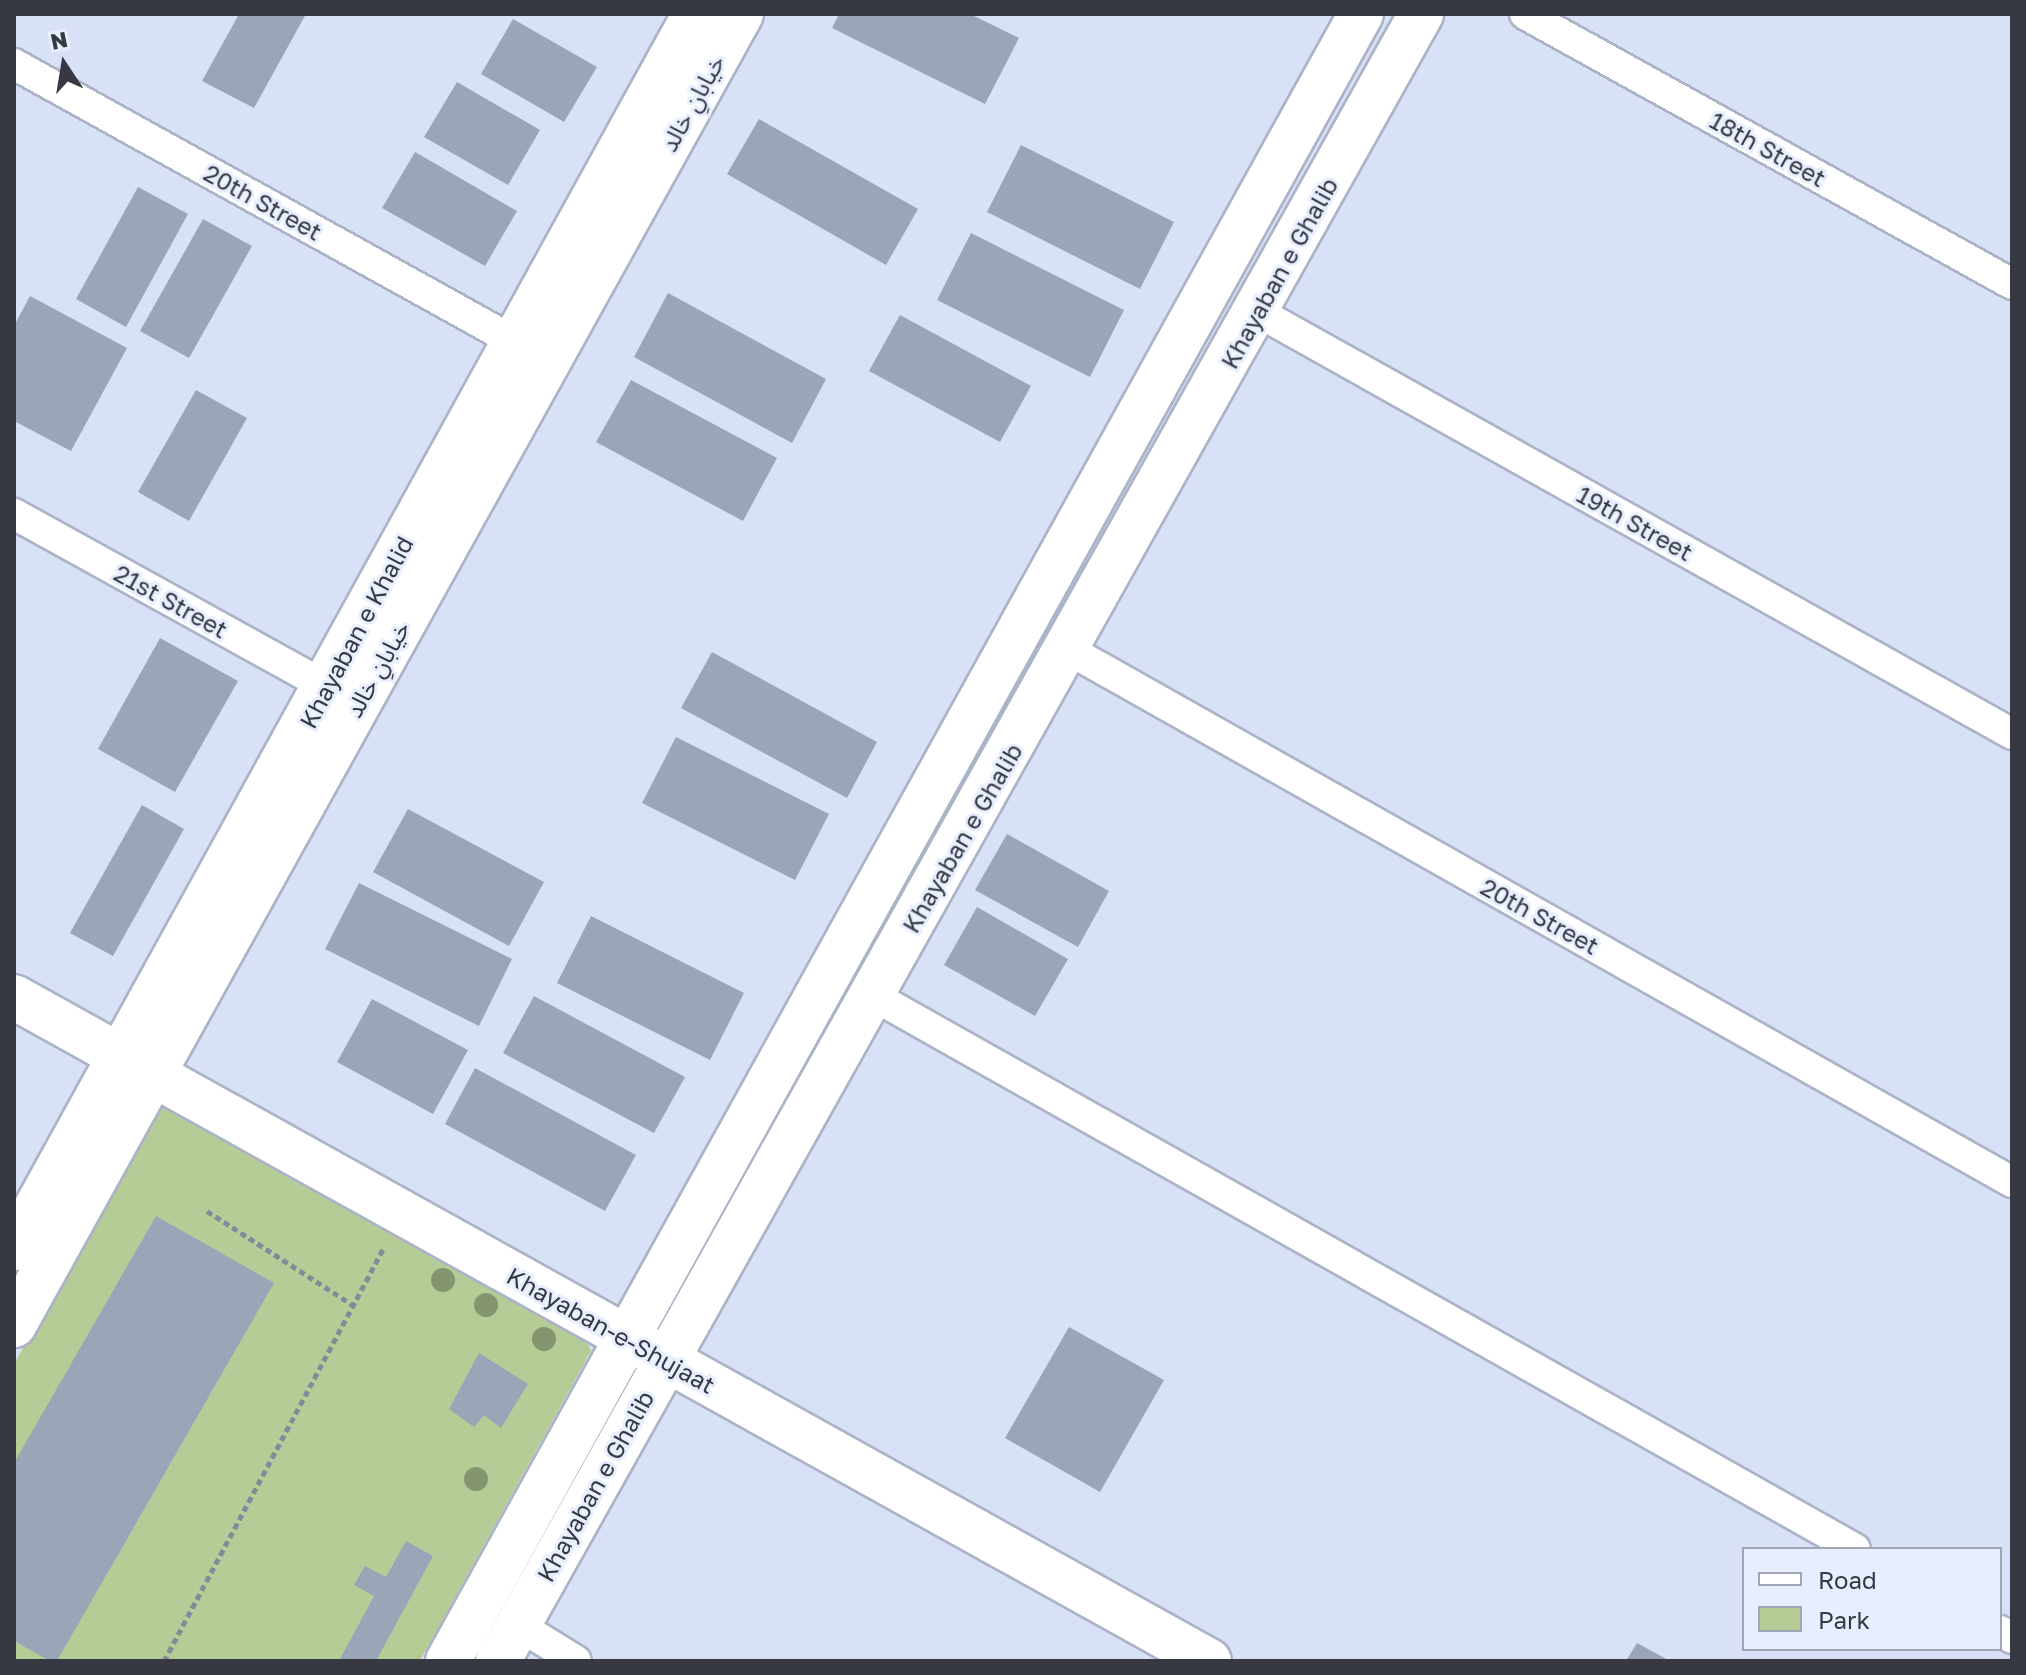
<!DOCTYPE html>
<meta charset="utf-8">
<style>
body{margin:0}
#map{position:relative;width:2026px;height:1675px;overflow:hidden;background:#d8e1f5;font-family:"Golos Text","Noto Sans Arabic",sans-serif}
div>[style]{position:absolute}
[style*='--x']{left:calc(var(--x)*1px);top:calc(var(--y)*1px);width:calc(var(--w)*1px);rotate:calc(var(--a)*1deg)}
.green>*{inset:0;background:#b6cc97}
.building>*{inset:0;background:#9ca5b8}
.path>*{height:5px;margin-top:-2.5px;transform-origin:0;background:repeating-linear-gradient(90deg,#848a98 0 6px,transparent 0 10px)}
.roads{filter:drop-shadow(2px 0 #abb3c7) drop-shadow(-2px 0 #abb3c7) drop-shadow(0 2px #abb3c7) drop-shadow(0 -2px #abb3c7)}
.street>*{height:30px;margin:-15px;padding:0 15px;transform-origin:15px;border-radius:15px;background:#fff}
.secondary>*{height:44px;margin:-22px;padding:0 22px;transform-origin:22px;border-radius:22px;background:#fff}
.trees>*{width:24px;height:24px;margin:-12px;border-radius:50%;background:#849570}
span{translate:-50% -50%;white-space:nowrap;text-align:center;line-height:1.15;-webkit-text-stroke:6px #e7eeff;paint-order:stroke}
.street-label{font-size:24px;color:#363941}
.frame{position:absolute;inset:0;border:16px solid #363941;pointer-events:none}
.legend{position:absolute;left:1742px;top:1547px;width:260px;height:104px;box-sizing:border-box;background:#e7eeff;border:2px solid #a0a6b3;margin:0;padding:10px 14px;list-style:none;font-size:24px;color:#363941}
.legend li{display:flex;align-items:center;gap:16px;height:40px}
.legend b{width:40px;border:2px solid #a0a6b3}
.north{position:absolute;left:24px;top:24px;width:80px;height:80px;-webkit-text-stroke:6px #e7eeff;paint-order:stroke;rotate:348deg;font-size:22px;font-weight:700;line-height:32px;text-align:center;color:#363941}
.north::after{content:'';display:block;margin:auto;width:28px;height:36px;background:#363941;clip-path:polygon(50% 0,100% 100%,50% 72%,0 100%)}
</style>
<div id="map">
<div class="green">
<i style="clip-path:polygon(157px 1104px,583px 1329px,591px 1351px,420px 1661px,14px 1661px,14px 1364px)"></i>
</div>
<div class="building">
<i style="clip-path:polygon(239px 14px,306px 14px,254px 108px,202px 81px)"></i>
<i style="clip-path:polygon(839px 14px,970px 14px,1019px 38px,985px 104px,832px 28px)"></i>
<i style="clip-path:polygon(513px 19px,597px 67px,564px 122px,481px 74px)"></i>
<i style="clip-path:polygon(457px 82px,540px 130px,508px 185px,424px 137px)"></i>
<i style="clip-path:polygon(759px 119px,918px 209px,886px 265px,727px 174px)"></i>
<i style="clip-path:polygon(1021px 145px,1174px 222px,1140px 289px,987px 212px)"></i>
<i style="clip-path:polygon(415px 152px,517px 211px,485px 266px,382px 208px)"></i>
<i style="clip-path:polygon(138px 187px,188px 214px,126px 327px,76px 299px)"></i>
<i style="clip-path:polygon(203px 219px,252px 246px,189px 358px,140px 331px)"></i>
<i style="clip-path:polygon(971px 233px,1124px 310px,1090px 377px,937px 300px)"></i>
<i style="clip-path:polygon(668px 293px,826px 379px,792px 443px,634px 357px)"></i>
<i style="clip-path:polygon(30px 296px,127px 348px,71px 451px,14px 421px,14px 326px)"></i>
<i style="clip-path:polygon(900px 315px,1031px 386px,1000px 442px,869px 371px)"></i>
<i style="clip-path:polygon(631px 380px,777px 458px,743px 521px,596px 442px)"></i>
<i style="clip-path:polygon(196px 390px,247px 418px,189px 521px,138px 492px)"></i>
<i style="clip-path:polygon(160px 638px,238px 681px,175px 792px,98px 749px)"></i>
<i style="clip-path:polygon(712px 652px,877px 742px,847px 798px,681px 708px)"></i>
<i style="clip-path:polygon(676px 737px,829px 814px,795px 880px,642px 803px)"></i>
<i style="clip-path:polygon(142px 805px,184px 829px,113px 956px,70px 933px)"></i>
<i style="clip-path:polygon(408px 809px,544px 882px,509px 946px,373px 872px)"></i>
<i style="clip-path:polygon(1007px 834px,1109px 891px,1078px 947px,975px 890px)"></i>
<i style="clip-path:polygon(359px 883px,512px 959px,479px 1026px,325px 949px)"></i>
<i style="clip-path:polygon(977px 907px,1068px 959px,1035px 1016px,944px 965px)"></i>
<i style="clip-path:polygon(591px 916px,744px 993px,710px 1060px,557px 983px)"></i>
<i style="clip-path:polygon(534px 996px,685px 1077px,654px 1133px,503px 1053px)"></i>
<i style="clip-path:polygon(372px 999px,468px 1050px,433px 1114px,337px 1062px)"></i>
<i style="clip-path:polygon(475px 1068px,636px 1155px,605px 1211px,445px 1124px)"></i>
<i style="clip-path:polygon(156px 1216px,274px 1283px,57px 1661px,50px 1661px,14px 1641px,14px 1463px)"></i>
<i style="clip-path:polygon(1069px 1327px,1164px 1380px,1100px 1492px,1005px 1438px)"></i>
<i style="clip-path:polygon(479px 1353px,528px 1384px,501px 1428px,484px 1415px,474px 1427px,449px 1409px)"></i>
<i style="clip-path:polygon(406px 1541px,433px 1556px,376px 1661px,339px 1661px,374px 1596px,354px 1585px,365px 1566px,386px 1577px)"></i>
<i style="clip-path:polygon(1637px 1643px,1670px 1661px,1626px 1661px)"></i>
</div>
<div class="path">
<i style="--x:207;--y:1211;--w:174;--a:32.8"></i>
<i style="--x:164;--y:1661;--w:470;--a:-62"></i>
</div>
<div class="roads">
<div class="street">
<i style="--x:1525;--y:14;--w:557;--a:29"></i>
<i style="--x:14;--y:64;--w:569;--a:29"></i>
<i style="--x:1258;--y:312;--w:864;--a:29.23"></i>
<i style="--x:14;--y:514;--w:358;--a:28.9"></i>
<i style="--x:1069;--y:650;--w:1083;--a:29.43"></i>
<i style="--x:872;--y:995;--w:1128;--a:29.4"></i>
<i style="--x:518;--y:1625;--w:68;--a:31.8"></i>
<i style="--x:2000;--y:1631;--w:14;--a:30"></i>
</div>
<div class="secondary">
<i style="--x:14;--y:997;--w:1367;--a:29.06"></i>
<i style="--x:14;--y:1248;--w:1409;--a:-61.11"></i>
<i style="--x:14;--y:1325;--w:1499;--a:-60.99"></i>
<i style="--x:448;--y:1661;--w:1883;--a:-61"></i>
<i style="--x:498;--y:1661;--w:1888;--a:-60.73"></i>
</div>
</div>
<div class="trees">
<i style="left:443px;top:1280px"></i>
<i style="left:486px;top:1305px"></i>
<i style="left:544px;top:1339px"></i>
<i style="left:476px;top:1479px"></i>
</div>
<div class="street-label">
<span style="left:692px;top:103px;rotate:-61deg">خیابانِ خالد</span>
<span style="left:1768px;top:149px;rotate:29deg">18th Street</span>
<span style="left:263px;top:202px;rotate:29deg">20th Street</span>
<span style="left:1279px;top:273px;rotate:-61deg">Khayaban e Ghalib</span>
<span style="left:1635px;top:523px;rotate:29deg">19th Street</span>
<span style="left:171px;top:601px;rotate:29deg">21st Street</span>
<span style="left:356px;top:632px;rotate:-62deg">Khayaban e Khalid</span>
<span style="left:377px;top:669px;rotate:-61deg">خیابانِ خالد</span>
<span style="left:962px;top:838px;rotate:-60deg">Khayaban e Ghalib</span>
<span style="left:1540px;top:916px;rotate:29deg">20th Street</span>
<span style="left:611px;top:1330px;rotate:29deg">Khayaban-e-Shujaat</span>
<span style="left:595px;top:1486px;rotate:-61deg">Khayaban e Ghalib</span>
</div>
<div class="frame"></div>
<ul class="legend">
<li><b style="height:10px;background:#fff"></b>Road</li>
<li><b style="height:22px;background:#b6cc97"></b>Park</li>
</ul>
<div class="north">N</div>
</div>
